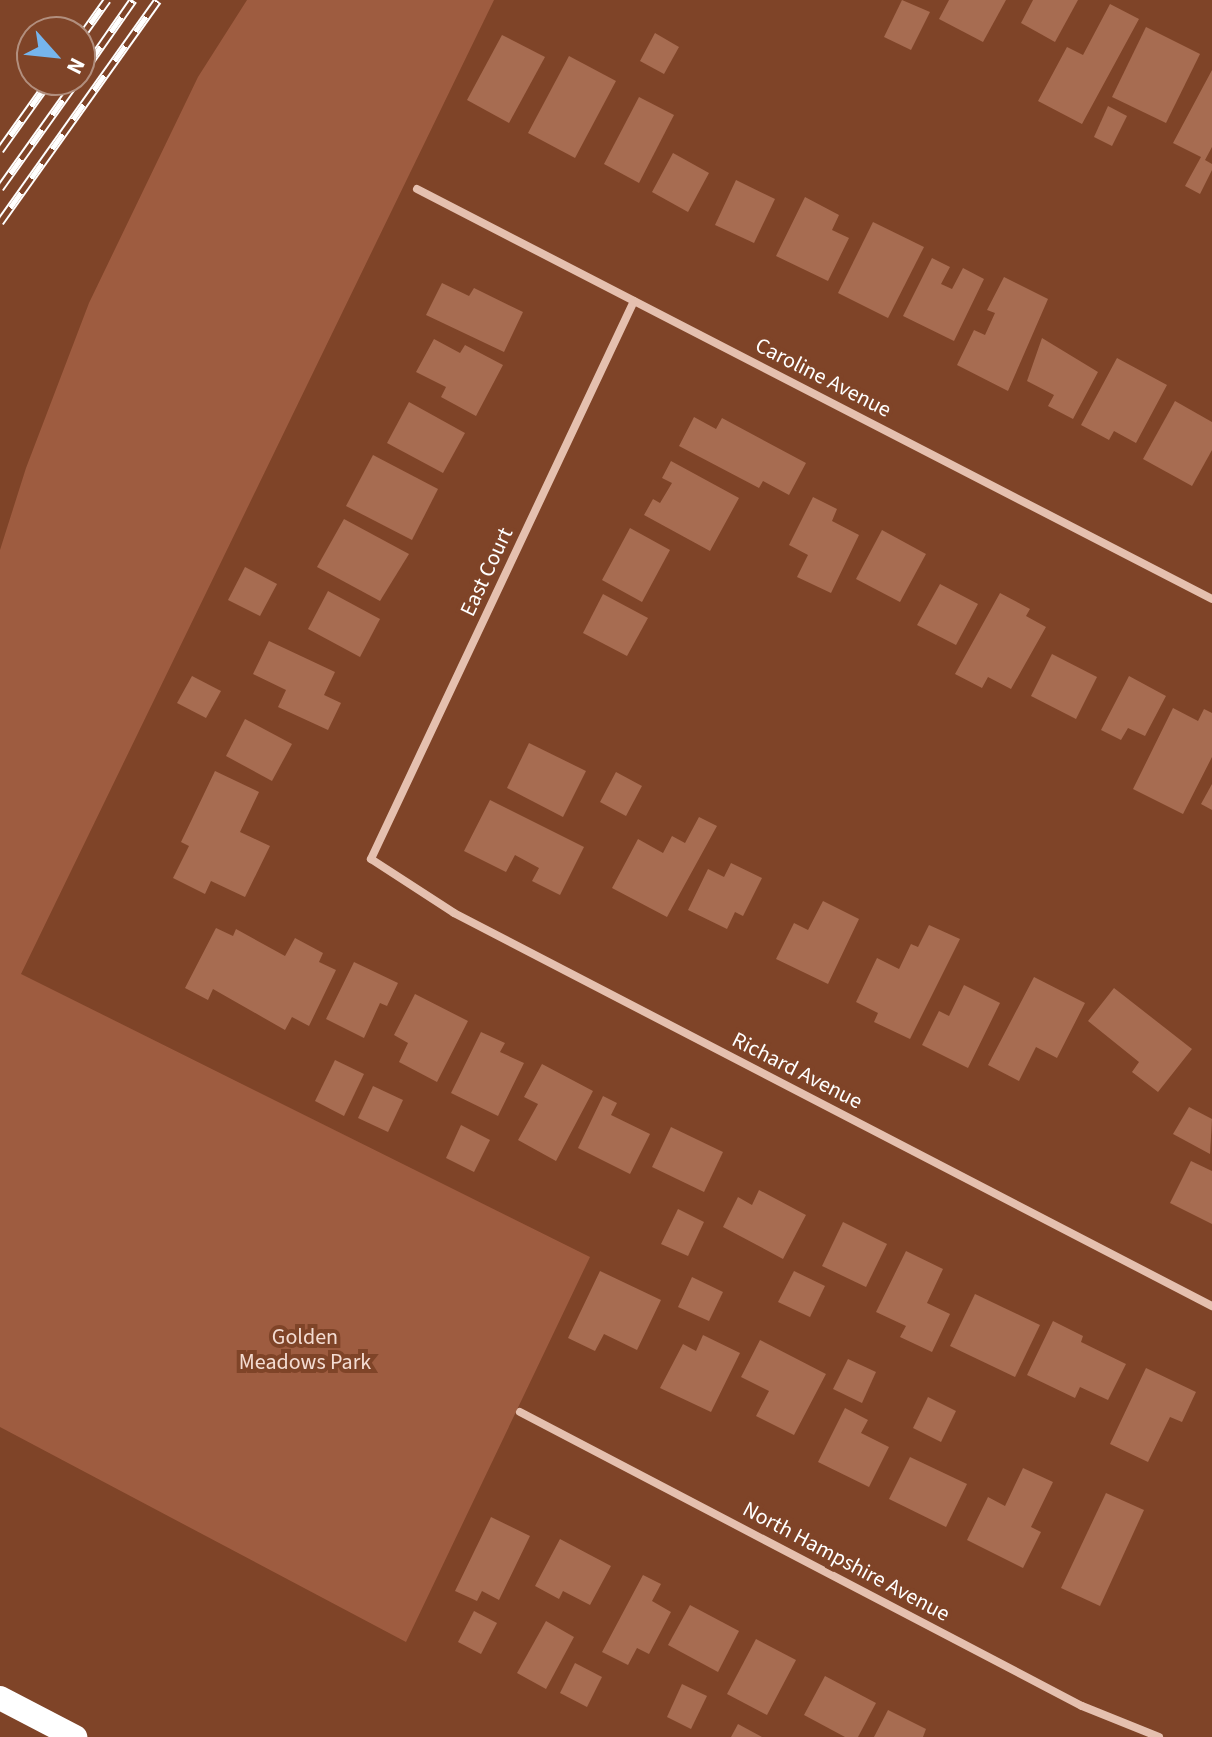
<!DOCTYPE html>
<style>
body{margin:0}
#map{position:relative;width:1212px;height:1737px;overflow:hidden;background:#7f4428;font-family:"Source Sans 3",sans-serif}
div>[style]{position:absolute}
[style*='--x']{left:calc(var(--x)*1px);top:calc(var(--y)*1px);width:calc(var(--w)*1px);rotate:calc(var(--a)*1deg)}
.green>*{inset:0;background:#9e5c40}
.building>*{inset:0;background:#a76c51}
.street>*{height:8px;margin:-4px;padding:0 4px;transform-origin:4px;border-radius:4px;background:#e5c0af}
.highway>*{height:24px;margin:-12px;padding:0 12px;transform-origin:12px;border-radius:12px;background:#fff}
.rail>*{height:9px;margin-top:-4.5px;transform-origin:0;background:repeating-linear-gradient(90deg,#7f4428 0 18px,#fff 0 36px);box-sizing:border-box;border-block:2px solid #fff}
span{translate:-50% -50%;white-space:nowrap;text-align:center;line-height:1.15;-webkit-text-stroke:8px #7f4428;paint-order:stroke}
.street-label{font-size:22px;color:#fff}
.park-label{font-size:22px;color:#f4dcd2}
.north{position:absolute;left:16px;top:16px;width:80px;height:80px;box-sizing:border-box;background:#7f4428;border:2px solid #b28f7e;border-radius:50%;rotate:117deg;font-size:22px;font-weight:700;line-height:32px;text-align:center;color:#fff}
.north::after{content:'';display:block;margin:auto;width:28px;height:36px;background:#76b5ed;clip-path:polygon(50% 0,100% 100%,50% 72%,0 100%)}
</style>
<div id="map">
<div class="green">
<i style="clip-path:polygon(247px 0,494px 0,21px 974px,590px 1257px,406px 1642px,0 1427px,0 550px,26px 468px,89px 303px,198px 77px)"></i>
</div>
<div class="building">
<i style="clip-path:polygon(902px 0,930px 12px,911px 50px,884px 37px)"></i>
<i style="clip-path:polygon(949px 0,1006px 0,983px 42px,939px 19px)"></i>
<i style="clip-path:polygon(1033px 0,1078px 0,1055px 42px,1021px 23px)"></i>
<i style="clip-path:polygon(1110px 4px,1139px 19px,1082px 124px,1038px 101px,1067px 47px,1083px 55px)"></i>
<i style="clip-path:polygon(1146px 27px,1200px 54px,1166px 123px,1112px 97px)"></i>
<i style="clip-path:polygon(655px 33px,679px 47px,664px 74px,640px 61px)"></i>
<i style="clip-path:polygon(502px 35px,545px 57px,509px 123px,467px 100px)"></i>
<i style="clip-path:polygon(569px 56px,616px 81px,575px 158px,528px 133px)"></i>
<i style="clip-path:polygon(1212px 70px,1212px 147px,1205px 160px,1212px 164px,1212px 170px,1200px 194px,1185px 186px,1201px 157px,1173px 143px)"></i>
<i style="clip-path:polygon(639px 97px,674px 115px,639px 183px,604px 164px)"></i>
<i style="clip-path:polygon(1108px 106px,1127px 116px,1112px 146px,1094px 137px)"></i>
<i style="clip-path:polygon(673px 153px,709px 173px,688px 212px,652px 192px)"></i>
<i style="clip-path:polygon(736px 180px,775px 199px,754px 243px,715px 225px)"></i>
<i style="clip-path:polygon(805px 197px,839px 215px,832px 230px,849px 238px,828px 281px,776px 256px)"></i>
<i style="clip-path:polygon(873px 222px,924px 247px,888px 318px,838px 293px)"></i>
<i style="clip-path:polygon(932px 258px,950px 267px,941px 284px,952px 289px,963px 268px,984px 279px,954px 341px,903px 316px)"></i>
<i style="clip-path:polygon(1004px 277px,1048px 299px,1008px 391px,957px 365px,974px 330px,985px 335px,995px 313px,987px 310px)"></i>
<i style="clip-path:polygon(442px 283px,469px 296px,474px 288px,523px 312px,504px 352px,426px 315px)"></i>
<i style="clip-path:polygon(1042px 338px,1098px 372px,1073px 419px,1048px 406px,1054px 395px,1027px 381px)"></i>
<i style="clip-path:polygon(434px 339px,460px 353px,465px 345px,503px 365px,476px 416px,441px 397px,446px 387px,416px 372px)"></i>
<i style="clip-path:polygon(1117px 358px,1167px 385px,1136px 443px,1114px 431px,1109px 440px,1081px 425px)"></i>
<i style="clip-path:polygon(1175px 401px,1212px 422px,1212px 450px,1192px 486px,1143px 459px)"></i>
<i style="clip-path:polygon(409px 402px,465px 433px,443px 473px,387px 443px)"></i>
<i style="clip-path:polygon(694px 417px,716px 429px,722px 418px,806px 463px,789px 495px,763px 481px,759px 488px,679px 446px)"></i>
<i style="clip-path:polygon(373px 455px,438px 489px,412px 540px,346px 506px)"></i>
<i style="clip-path:polygon(671px 461px,739px 498px,710px 551px,644px 515px,653px 499px,660px 503px,672px 483px,662px 478px)"></i>
<i style="clip-path:polygon(813px 497px,837px 509px,832px 521px,859px 535px,831px 593px,797px 577px,808px 555px,789px 545px)"></i>
<i style="clip-path:polygon(344px 519px,409px 554px,380px 601px,317px 567px)"></i>
<i style="clip-path:polygon(630px 528px,670px 550px,642px 602px,602px 580px)"></i>
<i style="clip-path:polygon(882px 530px,926px 554px,900px 602px,856px 579px)"></i>
<i style="clip-path:polygon(245px 567px,277px 584px,260px 616px,228px 600px)"></i>
<i style="clip-path:polygon(940px 584px,978px 604px,956px 645px,917px 625px)"></i>
<i style="clip-path:polygon(328px 591px,380px 619px,360px 657px,308px 629px)"></i>
<i style="clip-path:polygon(1000px 593px,1030px 609px,1026px 616px,1046px 627px,1011px 689px,988px 677px,982px 688px,955px 674px)"></i>
<i style="clip-path:polygon(603px 594px,648px 618px,627px 656px,583px 633px)"></i>
<i style="clip-path:polygon(269px 641px,335px 672px,324px 695px,341px 703px,328px 730px,278px 707px,286px 690px,253px 674px)"></i>
<i style="clip-path:polygon(1052px 654px,1097px 677px,1076px 719px,1031px 696px)"></i>
<i style="clip-path:polygon(192px 676px,221px 691px,206px 718px,177px 703px)"></i>
<i style="clip-path:polygon(1129px 676px,1166px 696px,1145px 736px,1128px 728px,1121px 740px,1101px 730px)"></i>
<i style="clip-path:polygon(1173px 708px,1198px 721px,1204px 709px,1212px 713px,1212px 757px,1183px 814px,1133px 789px)"></i>
<i style="clip-path:polygon(245px 719px,292px 744px,272px 781px,226px 756px)"></i>
<i style="clip-path:polygon(529px 743px,586px 771px,563px 817px,507px 788px)"></i>
<i style="clip-path:polygon(215px 771px,259px 792px,240px 832px,270px 846px,245px 897px,211px 881px,205px 894px,173px 878px,189px 846px,181px 842px)"></i>
<i style="clip-path:polygon(616px 772px,642px 786px,626px 816px,600px 802px)"></i>
<i style="clip-path:polygon(1212px 784px,1212px 810px,1201px 804px)"></i>
<i style="clip-path:polygon(490px 800px,584px 847px,560px 895px,532px 881px,539px 868px,515px 855px,506px 872px,464px 851px)"></i>
<i style="clip-path:polygon(699px 817px,717px 826px,667px 917px,612px 888px,638px 839px,663px 853px,672px 836px,685px 843px)"></i>
<i style="clip-path:polygon(731px 863px,762px 878px,743px 916px,735px 912px,727px 929px,688px 910px,708px 869px,724px 877px)"></i>
<i style="clip-path:polygon(823px 901px,859px 919px,828px 984px,776px 959px,794px 923px,808px 930px)"></i>
<i style="clip-path:polygon(929px 925px,960px 939px,910px 1039px,874px 1022px,878px 1013px,856px 1002px,877px 958px,899px 969px,911px 944px,918px 947px)"></i>
<i style="clip-path:polygon(216px 928px,233px 936px,236px 929px,285px 956px,295px 938px,323px 953px,319px 962px,336px 970px,309px 1026px,292px 1017px,285px 1030px,213px 989px,208px 1000px,185px 988px)"></i>
<i style="clip-path:polygon(354px 962px,398px 983px,387px 1006px,380px 1003px,364px 1038px,326px 1019px)"></i>
<i style="clip-path:polygon(1034px 977px,1085px 1003px,1057px 1058px,1036px 1047px,1019px 1081px,988px 1065px)"></i>
<i style="clip-path:polygon(964px 985px,1000px 1003px,968px 1068px,922px 1045px,939px 1011px,949px 1016px)"></i>
<i style="clip-path:polygon(1114px 988px,1192px 1049px,1158px 1092px,1132px 1072px,1139px 1062px,1088px 1021px)"></i>
<i style="clip-path:polygon(415px 994px,468px 1021px,437px 1082px,399px 1062px,408px 1043px,394px 1035px)"></i>
<i style="clip-path:polygon(481px 1032px,505px 1043px,500px 1052px,524px 1063px,498px 1116px,451px 1093px)"></i>
<i style="clip-path:polygon(335px 1060px,364px 1074px,344px 1116px,315px 1101px)"></i>
<i style="clip-path:polygon(542px 1064px,593px 1091px,556px 1161px,518px 1140px,538px 1104px,524px 1097px)"></i>
<i style="clip-path:polygon(373px 1086px,403px 1100px,388px 1132px,358px 1118px)"></i>
<i style="clip-path:polygon(603px 1096px,617px 1103px,611px 1115px,650px 1134px,630px 1174px,578px 1148px)"></i>
<i style="clip-path:polygon(1189px 1107px,1212px 1119px,1210px 1154px,1173px 1134px)"></i>
<i style="clip-path:polygon(461px 1125px,490px 1140px,474px 1172px,446px 1158px)"></i>
<i style="clip-path:polygon(671px 1127px,723px 1152px,704px 1192px,652px 1167px)"></i>
<i style="clip-path:polygon(1191px 1161px,1212px 1171px,1212px 1224px,1170px 1203px)"></i>
<i style="clip-path:polygon(759px 1190px,806px 1215px,783px 1259px,723px 1227px,738px 1197px,752px 1205px)"></i>
<i style="clip-path:polygon(678px 1209px,704px 1222px,688px 1256px,661px 1244px)"></i>
<i style="clip-path:polygon(843px 1222px,887px 1244px,866px 1287px,822px 1266px)"></i>
<i style="clip-path:polygon(906px 1251px,943px 1269px,927px 1303px,950px 1314px,932px 1352px,900px 1337px,906px 1326px,876px 1312px)"></i>
<i style="clip-path:polygon(600px 1271px,661px 1300px,637px 1350px,604px 1334px,595px 1351px,568px 1338px)"></i>
<i style="clip-path:polygon(794px 1271px,825px 1286px,810px 1317px,778px 1302px)"></i>
<i style="clip-path:polygon(692px 1277px,723px 1292px,709px 1321px,678px 1307px)"></i>
<i style="clip-path:polygon(975px 1294px,1040px 1325px,1015px 1377px,950px 1346px)"></i>
<i style="clip-path:polygon(1053px 1321px,1083px 1336px,1081px 1342px,1126px 1364px,1108px 1400px,1080px 1387px,1075px 1398px,1027px 1375px)"></i>
<i style="clip-path:polygon(703px 1335px,740px 1353px,711px 1412px,660px 1388px,683px 1344px,696px 1351px)"></i>
<i style="clip-path:polygon(760px 1340px,826px 1374px,794px 1435px,756px 1416px,769px 1391px,741px 1377px)"></i>
<i style="clip-path:polygon(848px 1359px,876px 1372px,862px 1403px,833px 1389px)"></i>
<i style="clip-path:polygon(1146px 1368px,1196px 1392px,1182px 1422px,1170px 1417px,1148px 1462px,1110px 1444px)"></i>
<i style="clip-path:polygon(928px 1397px,956px 1411px,941px 1442px,913px 1428px)"></i>
<i style="clip-path:polygon(845px 1408px,868px 1420px,861px 1433px,889px 1447px,869px 1487px,818px 1462px)"></i>
<i style="clip-path:polygon(910px 1457px,967px 1484px,946px 1527px,889px 1499px)"></i>
<i style="clip-path:polygon(1023px 1468px,1053px 1482px,1031px 1527px,1041px 1532px,1023px 1568px,967px 1540px,988px 1497px,1005px 1506px)"></i>
<i style="clip-path:polygon(1106px 1493px,1144px 1510px,1100px 1606px,1061px 1588px)"></i>
<i style="clip-path:polygon(491px 1517px,530px 1536px,499px 1600px,482px 1591px,477px 1601px,455px 1591px)"></i>
<i style="clip-path:polygon(560px 1539px,611px 1566px,590px 1605px,563px 1591px,559px 1599px,535px 1586px)"></i>
<i style="clip-path:polygon(643px 1575px,661px 1584px,652px 1601px,671px 1612px,649px 1654px,637px 1648px,628px 1665px,602px 1652px)"></i>
<i style="clip-path:polygon(690px 1605px,739px 1631px,718px 1672px,668px 1645px)"></i>
<i style="clip-path:polygon(474px 1611px,497px 1623px,481px 1654px,458px 1642px)"></i>
<i style="clip-path:polygon(546px 1621px,574px 1637px,546px 1689px,517px 1673px)"></i>
<i style="clip-path:polygon(756px 1639px,796px 1660px,767px 1715px,727px 1694px)"></i>
<i style="clip-path:polygon(575px 1663px,602px 1677px,587px 1707px,560px 1693px)"></i>
<i style="clip-path:polygon(825px 1676px,876px 1703px,858px 1737px,845px 1737px,804px 1715px)"></i>
<i style="clip-path:polygon(682px 1684px,707px 1696px,691px 1729px,667px 1717px)"></i>
<i style="clip-path:polygon(888px 1710px,926px 1729px,923px 1737px,874px 1737px)"></i>
<i style="clip-path:polygon(738px 1724px,762px 1737px,731px 1737px)"></i>
</div>
<div class="street">
<i style="--x:417;--y:189;--w:894;--a:27.28"></i>
<i style="--x:634;--y:301;--w:617;--a:115.24"></i>
<i style="--x:371;--y:859;--w:99;--a:33"></i>
<i style="--x:454;--y:913;--w:854;--a:27.41"></i>
<i style="--x:520;--y:1412;--w:634;--a:27.62"></i>
<i style="--x:1082;--y:1706;--w:83;--a:21.9"></i>
</div>
<div class="highway">
<i style="--x:0;--y:1698;--w:85;--a:27.5"></i>
</div>
<div class="rail">
<i style="--x:80;--y:38;--w:47;--a:-54.6"></i>
<i style="--x:80;--y:76;--w:93;--a:-55.1"></i>
<i style="--x:0;--y:150;--w:86;--a:-54.5"></i>
<i style="--x:0;--y:188;--w:133;--a:-54.5"></i>
<i style="--x:0;--y:222;--w:272;--a:-54.6"></i>
</div>
<div class="street-label">
<span style="left:823px;top:378px;rotate:27deg">Caroline Avenue</span>
<span style="left:487px;top:572px;rotate:-65deg">East Court</span>
<span style="left:797px;top:1071px;rotate:27deg">Richard Avenue</span>
<span style="left:846px;top:1562px;rotate:28deg">North Hampshire Avenue</span>
</div>
<div class="park-label">
<span style="left:305px;top:1350px">Golden<br>Meadows Park</span>
</div>
<div class="north">N</div>
</div>
